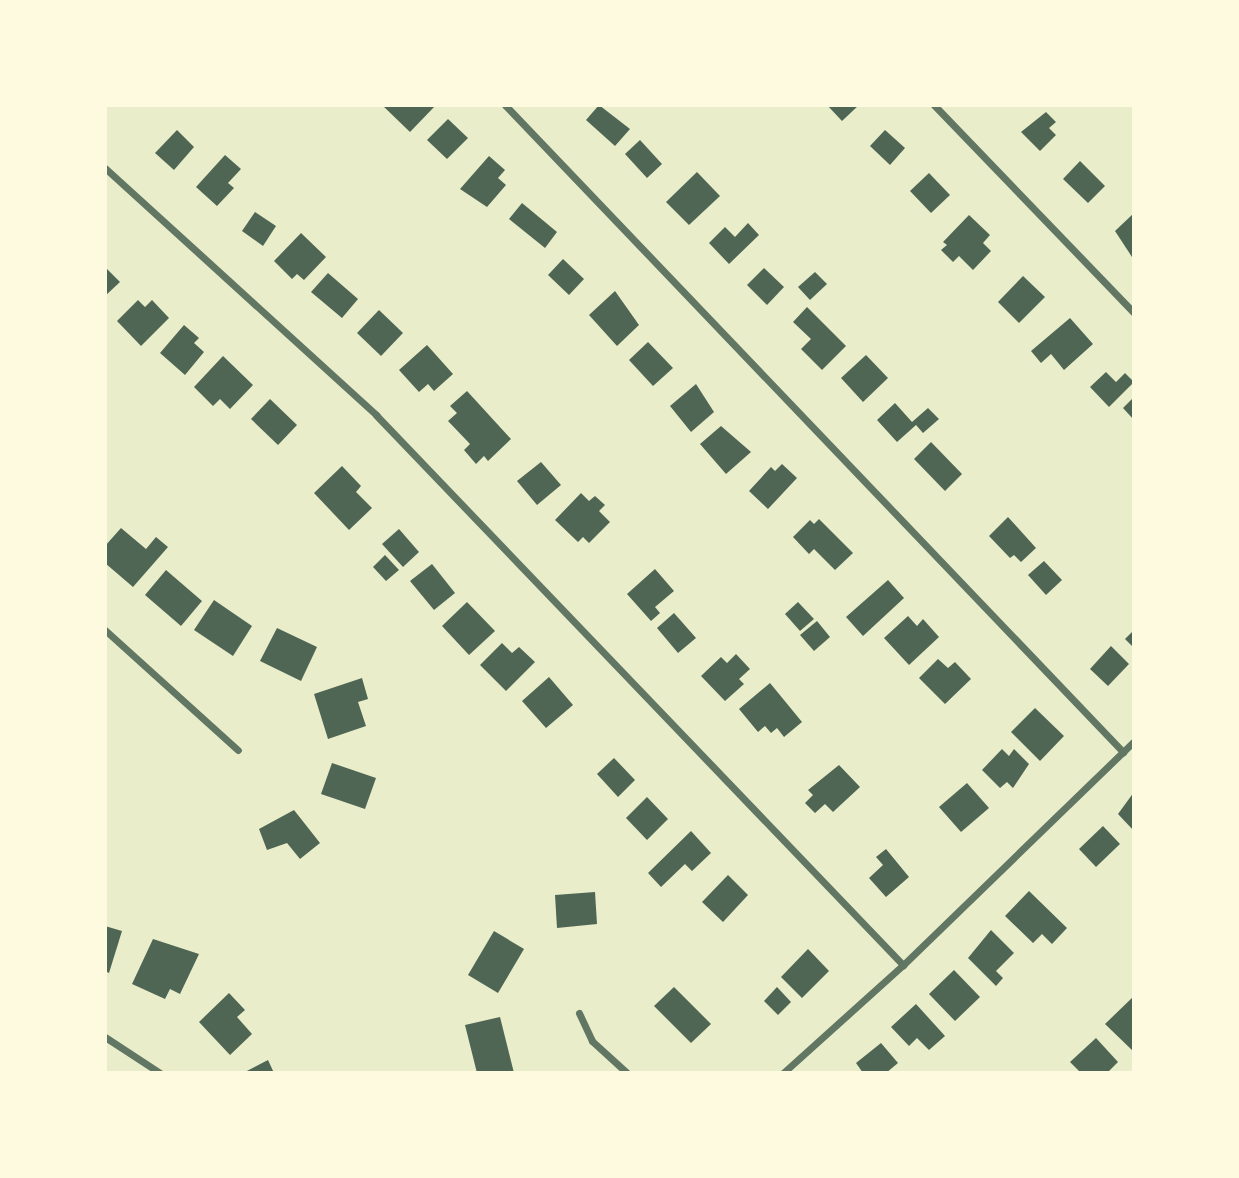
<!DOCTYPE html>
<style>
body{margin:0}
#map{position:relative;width:1239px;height:1178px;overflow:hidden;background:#e9edc9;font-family:"PT Sans",sans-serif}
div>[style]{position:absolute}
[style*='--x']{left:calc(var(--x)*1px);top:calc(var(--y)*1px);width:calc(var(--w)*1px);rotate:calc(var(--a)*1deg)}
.building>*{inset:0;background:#4f6655}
.minor>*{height:7px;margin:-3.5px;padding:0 3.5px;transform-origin:3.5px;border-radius:3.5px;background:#617663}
span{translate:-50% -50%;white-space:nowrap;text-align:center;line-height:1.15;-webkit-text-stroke:6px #fefae0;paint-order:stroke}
.frame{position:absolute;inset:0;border:107px solid #fefae0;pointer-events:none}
</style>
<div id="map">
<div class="building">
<i style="clip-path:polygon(382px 105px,436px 105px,410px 132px)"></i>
<i style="clip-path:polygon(599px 105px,630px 129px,615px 146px,586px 120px)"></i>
<i style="clip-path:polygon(827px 105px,859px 105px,842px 121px)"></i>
<i style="clip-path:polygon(1046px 112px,1056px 122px,1049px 128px,1056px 135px,1040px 151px,1021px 132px)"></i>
<i style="clip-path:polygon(448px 119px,468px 138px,447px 159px,427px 140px)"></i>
<i style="clip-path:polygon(177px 130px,194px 147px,174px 170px,155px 153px)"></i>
<i style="clip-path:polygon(885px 130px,905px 148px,890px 165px,870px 146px)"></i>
<i style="clip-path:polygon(640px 140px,662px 164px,647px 178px,625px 154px)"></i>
<i style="clip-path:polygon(225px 155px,241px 169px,228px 183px,234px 188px,217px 206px,196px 187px)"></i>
<i style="clip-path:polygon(489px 156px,505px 170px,498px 178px,506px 185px,487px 207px,460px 189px)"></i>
<i style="clip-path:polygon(1080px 161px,1105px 186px,1088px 203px,1063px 179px)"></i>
<i style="clip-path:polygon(697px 172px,720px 196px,689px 225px,666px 202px)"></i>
<i style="clip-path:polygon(929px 173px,950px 195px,931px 213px,910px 191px)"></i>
<i style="clip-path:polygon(522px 203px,557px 232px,545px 248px,509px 219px)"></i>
<i style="clip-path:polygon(255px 212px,276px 226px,263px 246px,242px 231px)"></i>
<i style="clip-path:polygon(1134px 213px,1134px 255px,1132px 257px,1115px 231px)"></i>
<i style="clip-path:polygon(969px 215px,990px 235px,983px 243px,991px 251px,973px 270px,959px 256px,953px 262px,941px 250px,947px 245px,943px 242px)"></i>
<i style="clip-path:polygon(748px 223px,759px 235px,729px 264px,709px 243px,725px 227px,735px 237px)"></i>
<i style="clip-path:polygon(301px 233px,326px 257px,304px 280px,297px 274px,292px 279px,274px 261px)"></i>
<i style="clip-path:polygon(563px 259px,584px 279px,569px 295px,548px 275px)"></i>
<i style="clip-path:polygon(105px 267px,120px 282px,105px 296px)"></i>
<i style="clip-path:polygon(764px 268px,784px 287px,767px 305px,747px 285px)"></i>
<i style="clip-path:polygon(815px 272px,827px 284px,810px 300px,798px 287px)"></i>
<i style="clip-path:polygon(328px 273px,358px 299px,342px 318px,311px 292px)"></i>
<i style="clip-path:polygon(1023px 276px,1045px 297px,1019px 323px,998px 302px)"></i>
<i style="clip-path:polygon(615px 291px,639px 325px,617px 346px,589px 315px)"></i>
<i style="clip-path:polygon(138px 300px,145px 307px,152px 300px,169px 318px,141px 346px,117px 321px)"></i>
<i style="clip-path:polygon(807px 307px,846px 346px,822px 370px,801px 349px,811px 339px,793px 322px)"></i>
<i style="clip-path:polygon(379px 310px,403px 333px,381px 356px,357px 333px)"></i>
<i style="clip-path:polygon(1070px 318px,1093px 344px,1064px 370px,1051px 354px,1041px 363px,1031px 351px)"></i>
<i style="clip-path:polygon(184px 325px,199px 338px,194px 343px,204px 352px,185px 375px,160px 353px)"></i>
<i style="clip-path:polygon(648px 342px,673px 368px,653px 386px,629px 360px)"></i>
<i style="clip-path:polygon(427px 345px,453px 374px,434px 391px,428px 384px,419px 392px,399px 370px)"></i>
<i style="clip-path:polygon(866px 355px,888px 378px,863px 402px,841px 378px)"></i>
<i style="clip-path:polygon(223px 356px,253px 385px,230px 409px,220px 399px,213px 406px,194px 387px)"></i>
<i style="clip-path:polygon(1106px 372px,1116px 382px,1125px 373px,1134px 382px,1109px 407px,1090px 387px)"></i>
<i style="clip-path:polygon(696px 384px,714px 412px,691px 432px,670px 406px)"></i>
<i style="clip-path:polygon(467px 391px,511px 439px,488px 461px,484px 456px,476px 464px,464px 450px,470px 444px,448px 421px,457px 413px,450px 406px)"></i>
<i style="clip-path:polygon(1134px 397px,1134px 420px,1123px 408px)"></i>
<i style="clip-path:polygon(270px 399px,297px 425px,278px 445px,251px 419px)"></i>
<i style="clip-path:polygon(895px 403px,912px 422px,928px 408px,939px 419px,923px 433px,916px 425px,897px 442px,877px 420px)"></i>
<i style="clip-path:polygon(721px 426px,751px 452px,726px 474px,700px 444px)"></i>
<i style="clip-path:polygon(931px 442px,962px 474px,945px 491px,914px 459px)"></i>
<i style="clip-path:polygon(541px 462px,561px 485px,537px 505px,517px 481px)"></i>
<i style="clip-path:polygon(782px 464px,797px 478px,768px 509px,749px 491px,771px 467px,775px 471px)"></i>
<i style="clip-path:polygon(342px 466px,361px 486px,356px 492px,372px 508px,349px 530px,314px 493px)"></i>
<i style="clip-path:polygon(581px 493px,589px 501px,595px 496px,605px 505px,599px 511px,610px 522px,589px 543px,583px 537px,578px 542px,555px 520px)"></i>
<i style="clip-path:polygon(1008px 517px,1036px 548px,1021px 562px,1014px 555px,1010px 558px,989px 536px)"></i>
<i style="clip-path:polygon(819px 519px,853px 553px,835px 570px,814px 549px,809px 554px,793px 537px,810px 520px,814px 524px)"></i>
<i style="clip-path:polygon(121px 528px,146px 549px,156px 537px,168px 547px,133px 587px,105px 563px,105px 546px)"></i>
<i style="clip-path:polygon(399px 529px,419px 552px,403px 567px,382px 544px)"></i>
<i style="clip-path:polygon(385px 555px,399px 570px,386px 581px,373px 567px)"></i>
<i style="clip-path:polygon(1044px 561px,1062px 580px,1046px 595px,1028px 575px)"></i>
<i style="clip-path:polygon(432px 564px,455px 593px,434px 610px,410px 581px)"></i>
<i style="clip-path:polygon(655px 569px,674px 591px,655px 607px,660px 613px,651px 621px,627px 594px)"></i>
<i style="clip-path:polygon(166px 570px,202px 601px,181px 626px,145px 595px)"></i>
<i style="clip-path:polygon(888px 580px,904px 598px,863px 636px,846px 617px)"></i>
<i style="clip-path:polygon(214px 600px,252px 626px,233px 656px,194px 630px)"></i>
<i style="clip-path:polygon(467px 602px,495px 631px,469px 655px,442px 626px)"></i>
<i style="clip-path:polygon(798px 602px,814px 619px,800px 631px,785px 614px)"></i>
<i style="clip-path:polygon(674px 613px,696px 638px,678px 653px,657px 628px)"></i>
<i style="clip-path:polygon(908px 616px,917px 626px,923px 619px,939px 637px,909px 665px,884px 638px)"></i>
<i style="clip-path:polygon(817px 621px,830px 637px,814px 651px,800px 635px)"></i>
<i style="clip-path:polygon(277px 628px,317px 647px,301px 681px,260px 661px)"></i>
<i style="clip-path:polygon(1134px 630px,1134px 648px,1125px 639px)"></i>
<i style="clip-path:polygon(502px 643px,512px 653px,519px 647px,535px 662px,506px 691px,480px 665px)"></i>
<i style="clip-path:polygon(1111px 646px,1129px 664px,1108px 686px,1090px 669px)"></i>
<i style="clip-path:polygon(736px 654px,750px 669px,739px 679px,744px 684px,725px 701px,701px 676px,721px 657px,727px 663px)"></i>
<i style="clip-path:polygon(938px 659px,948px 668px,955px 662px,971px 679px,945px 704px,919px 678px)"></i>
<i style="clip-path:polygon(549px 677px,573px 705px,546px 728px,522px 701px)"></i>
<i style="clip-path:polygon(362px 678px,368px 699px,358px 702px,366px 726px,328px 739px,314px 694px)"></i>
<i style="clip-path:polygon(770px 683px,802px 722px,784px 737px,777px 728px,771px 733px,765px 726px,758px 732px,739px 709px)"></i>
<i style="clip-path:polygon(1035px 708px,1064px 736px,1040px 761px,1011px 732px)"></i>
<i style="clip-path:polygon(1002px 749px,1009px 756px,1014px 749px,1029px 764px,1013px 788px,1007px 782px,1000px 788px,982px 770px)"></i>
<i style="clip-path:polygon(614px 758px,635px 780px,618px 797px,597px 774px)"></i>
<i style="clip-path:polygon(332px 763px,376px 778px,365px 809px,321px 794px)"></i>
<i style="clip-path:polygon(839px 765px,860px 787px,833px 812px,825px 804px,815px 813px,805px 803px,813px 795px,808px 790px)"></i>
<i style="clip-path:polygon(967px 783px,989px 808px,961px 832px,939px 807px)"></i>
<i style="clip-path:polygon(1134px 792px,1134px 831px,1118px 814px)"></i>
<i style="clip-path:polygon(647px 797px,668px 819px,647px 840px,626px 818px)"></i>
<i style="clip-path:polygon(294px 810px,320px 843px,300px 859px,287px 843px,267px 850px,259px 829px)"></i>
<i style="clip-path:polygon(1103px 826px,1120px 844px,1096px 867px,1079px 849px)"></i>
<i style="clip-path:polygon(691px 831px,711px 853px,692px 871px,685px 864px,661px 887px,648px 873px)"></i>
<i style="clip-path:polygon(886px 849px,909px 877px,886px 897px,869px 878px,883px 865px,876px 857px)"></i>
<i style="clip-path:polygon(728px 875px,748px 895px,723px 922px,702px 902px)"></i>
<i style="clip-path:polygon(1029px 891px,1067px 928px,1052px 944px,1042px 934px,1033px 943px,1005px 916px)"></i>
<i style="clip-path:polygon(595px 892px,597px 924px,557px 928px,555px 895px)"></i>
<i style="clip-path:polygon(105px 926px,122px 931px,109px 973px,105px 971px)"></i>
<i style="clip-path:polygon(991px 930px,1014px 953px,996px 971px,1003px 978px,996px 986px,968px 958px)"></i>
<i style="clip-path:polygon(494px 931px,524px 949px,498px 993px,468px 975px)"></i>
<i style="clip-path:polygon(153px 939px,199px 954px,180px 994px,170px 989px,165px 999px,132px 984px)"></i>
<i style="clip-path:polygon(808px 949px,829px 971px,802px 998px,781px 977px)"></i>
<i style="clip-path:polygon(954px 970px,980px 997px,955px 1021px,929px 994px)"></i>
<i style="clip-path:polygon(674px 987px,711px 1024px,691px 1043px,654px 1006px)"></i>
<i style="clip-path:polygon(777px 987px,791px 1002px,778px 1015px,764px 1001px)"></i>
<i style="clip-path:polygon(229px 993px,245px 1010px,237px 1017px,252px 1034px,230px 1055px,199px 1022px)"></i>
<i style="clip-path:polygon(1134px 996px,1134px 1052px,1105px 1024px)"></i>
<i style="clip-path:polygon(916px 1004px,945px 1036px,929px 1050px,917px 1038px,909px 1046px,891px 1027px)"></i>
<i style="clip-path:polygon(500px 1017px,514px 1073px,477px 1073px,465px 1025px)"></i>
<i style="clip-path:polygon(1096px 1038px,1118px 1062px,1107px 1073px,1081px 1073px,1070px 1062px)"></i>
<i style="clip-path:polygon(881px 1043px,898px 1063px,886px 1073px,863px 1073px,856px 1063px)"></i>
<i style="clip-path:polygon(268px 1060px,274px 1073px,243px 1073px)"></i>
</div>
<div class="minor">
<i style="--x:505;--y:105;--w:895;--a:46.31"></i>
<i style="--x:934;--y:105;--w:289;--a:46.1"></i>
<i style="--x:105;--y:168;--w:367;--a:42.3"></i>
<i style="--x:376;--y:415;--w:762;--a:46.22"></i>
<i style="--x:105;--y:630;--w:179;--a:42.1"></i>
<i style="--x:579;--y:1013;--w:31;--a:65"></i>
<i style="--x:592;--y:1041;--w:47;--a:42.4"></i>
<i style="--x:105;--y:1037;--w:66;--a:33.2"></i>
<i style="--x:783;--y:1073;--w:161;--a:-42"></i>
<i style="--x:903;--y:965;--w:322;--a:-44.1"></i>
</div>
<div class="frame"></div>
</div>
